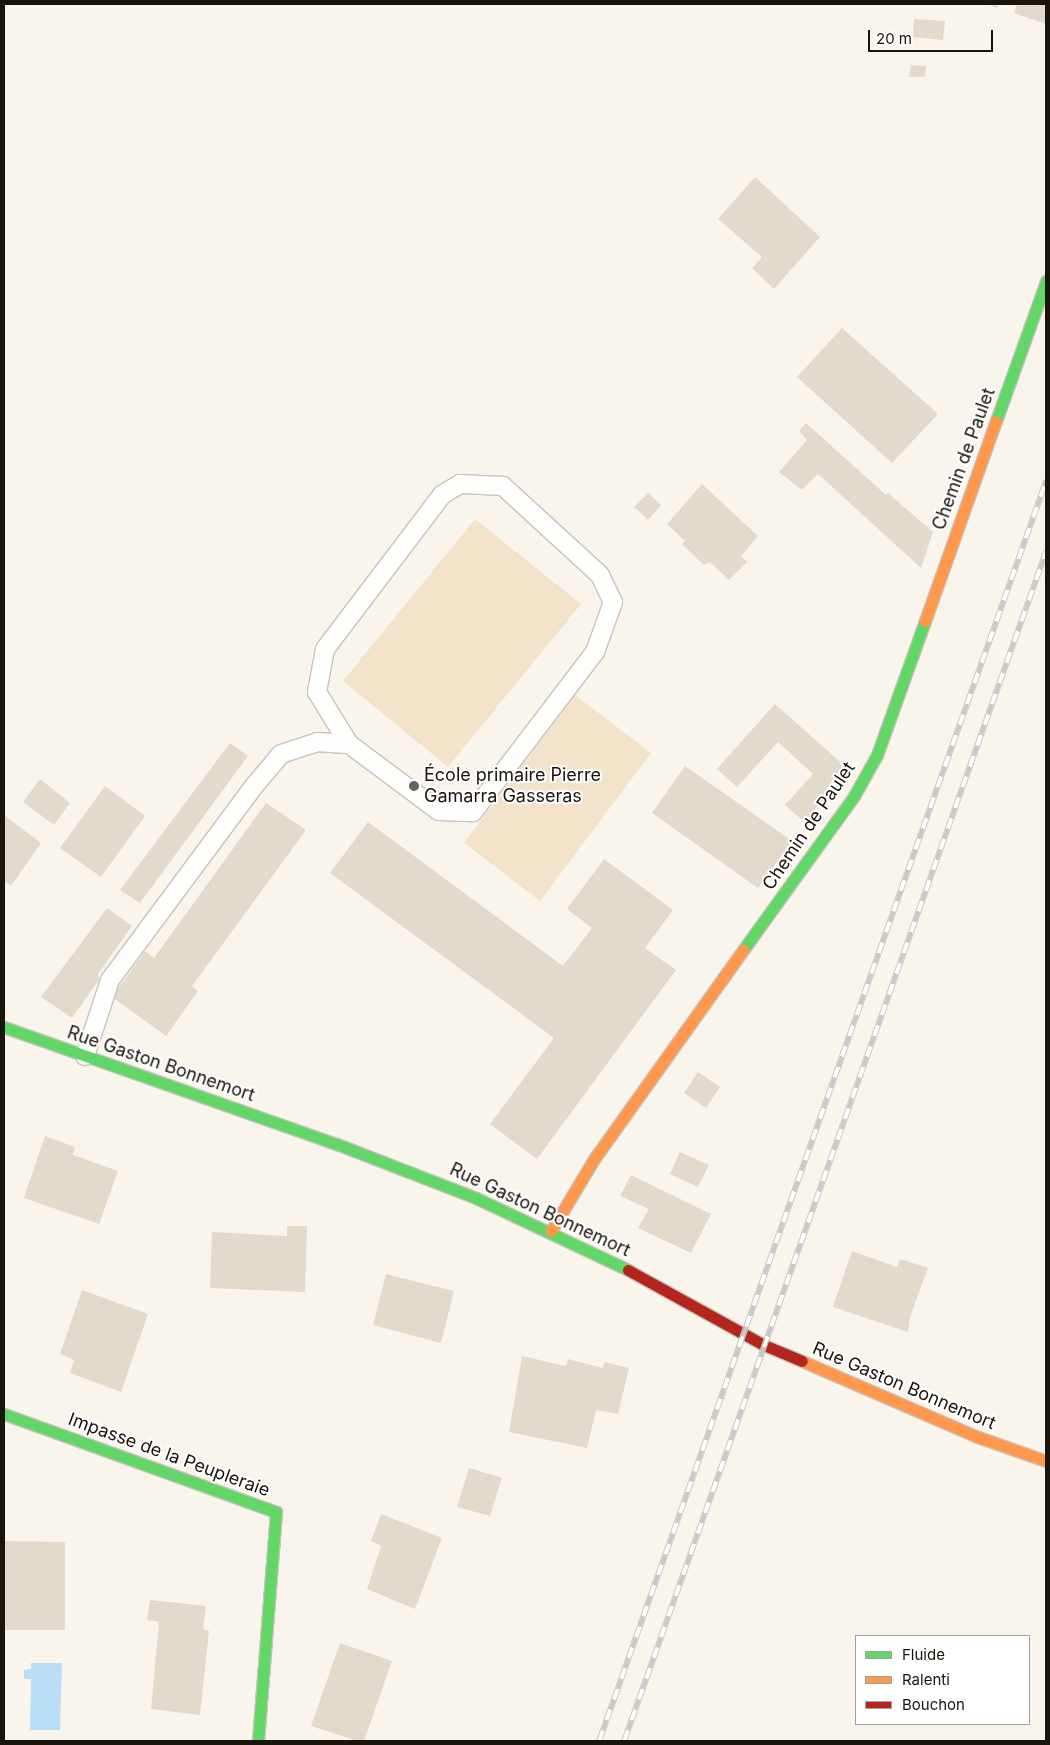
<!DOCTYPE html>
<meta charset="utf-8">
<style>
body{margin:0}
#map{position:relative;width:1050px;height:1745px;overflow:hidden;background:#f9f5ed;font-family:Inter,sans-serif}
div>[style]{position:absolute}
[style*='--x']{left:calc(var(--x)*1px);top:calc(var(--y)*1px);width:calc(var(--w)*1px);rotate:calc(var(--a)*1deg)}
.green>*{inset:0;background:#f2e3ca}
.water>*{inset:0;background:#bbdef8}
.building>*{inset:0;background:#e2dacc}
.roads{filter:drop-shadow(1px 0 #c8c3bc) drop-shadow(-1px 0 #c8c3bc) drop-shadow(0 1px #c8c3bc) drop-shadow(0 -1px #c8c3bc)}
.lane>*{height:18px;margin:-9px;padding:0 9px;transform-origin:9px;border-radius:9px;background:#fefefc}
.fast>*{height:11px;margin:-5.5px;padding:0 5.5px;transform-origin:5.5px;border-radius:5.5px;background:#63d668}
.slow>*{height:11px;margin:-5.5px;padding:0 5.5px;transform-origin:5.5px;border-radius:5.5px;background:#ff974d}
.jam>*{height:11px;margin:-5.5px;padding:0 5.5px;transform-origin:5.5px;border-radius:5.5px;background:#b3261e}
.rail>*{height:5.5px;margin-top:-2.75px;transform-origin:0;background:repeating-linear-gradient(90deg,#fff 0 11px,#cac9c6 0 22px);box-sizing:border-box;border-block:1px solid #cac9c6}
.dots>*{width:14px;height:14px;translate:-50% -50%;box-sizing:border-box;border:2px solid #fff;border-radius:50%}
span{translate:-50% -50%;white-space:nowrap;text-align:center;line-height:1.15;-webkit-text-stroke:4px #fff;paint-order:stroke}
.street-label{font-size:18px;color:#19140c}
.poi-label{font-size:18px;color:#19140c}
.left{translate:0 -50%;text-align:left}
.frame{position:absolute;inset:0;border:5px solid #19140c;pointer-events:none}
.legend{position:absolute;left:855px;top:1635px;width:175px;height:90px;box-sizing:border-box;background:#fff;border:1px solid #a3a19e;margin:0;padding:6px 9px;list-style:none;font-size:15px;color:#19140c}
.legend li{display:flex;align-items:center;gap:10px;height:25px}
.legend b{width:25px;border:1px solid #a3a19e}
.scale{position:absolute;left:868px;top:30px;width:125px;height:22px;box-sizing:border-box;border:2px solid #19140c;border-top:0;padding-left:6px;font-size:15px;line-height:18px;white-space:nowrap;color:#19140c;-webkit-text-stroke:4px #fff;paint-order:stroke}
</style>
<div id="map">
<div class="green">
<i style="clip-path:polygon(475px 519px,581px 604px,448px 767px,343px 681px)"></i>
<i style="clip-path:polygon(575px 695px,651px 753px,540px 901px,464px 843px)"></i>
</div>
<div class="water">
<i style="clip-path:polygon(31px 1663px,62px 1663px,60px 1730px,30px 1730px,31px 1679px,24px 1679px,24px 1670px,31px 1669px)"></i>
</div>
<div class="building">
<i style="clip-path:polygon(987px 4px,999px 4px,997px 8px)"></i>
<i style="clip-path:polygon(1017px 4px,1046px 4px,1046px 24px,1014px 13px)"></i>
<i style="clip-path:polygon(914px 19px,945px 21px,943px 40px,913px 37px)"></i>
<i style="clip-path:polygon(911px 65px,926px 66px,925px 77px,909px 77px)"></i>
<i style="clip-path:polygon(755px 177px,820px 237px,774px 289px,752px 268px,762px 257px,718px 219px)"></i>
<i style="clip-path:polygon(842px 328px,938px 414px,892px 463px,797px 377px)"></i>
<i style="clip-path:polygon(806px 423px,886px 495px,888px 493px,933px 532px,921px 568px,818px 474px,802px 490px,779px 472px,807px 440px,799px 431px)"></i>
<i style="clip-path:polygon(702px 484px,758px 536px,741px 556px,747px 562px,729px 580px,710px 562px,704px 565px,682px 544px,685px 541px,667px 524px)"></i>
<i style="clip-path:polygon(648px 493px,661px 505px,648px 520px,634px 507px)"></i>
<i style="clip-path:polygon(775px 704px,846px 767px,805px 823px,785px 805px,813px 774px,778px 742px,737px 787px,717px 769px)"></i>
<i style="clip-path:polygon(230px 743px,248px 756px,140px 903px,120px 890px)"></i>
<i style="clip-path:polygon(685px 766px,792px 841px,758px 888px,652px 813px)"></i>
<i style="clip-path:polygon(40px 779px,70px 803px,54px 825px,23px 802px)"></i>
<i style="clip-path:polygon(105px 786px,145px 816px,101px 877px,60px 848px)"></i>
<i style="clip-path:polygon(266px 803px,306px 830px,192px 986px,198px 991px,166px 1036px,112px 997px,145px 951px,154px 958px)"></i>
<i style="clip-path:polygon(4px 815px,41px 843px,11px 886px,4px 881px)"></i>
<i style="clip-path:polygon(368px 822px,563px 966px,592px 928px,567px 909px,604px 859px,673px 910px,645px 948px,676px 970px,537px 1159px,490px 1124px,554px 1038px,330px 873px)"></i>
<i style="clip-path:polygon(107px 908px,132px 926px,98px 974px,99px 980px,72px 1018px,41px 997px)"></i>
<i style="clip-path:polygon(698px 1072px,720px 1087px,706px 1108px,684px 1093px)"></i>
<i style="clip-path:polygon(45px 1136px,75px 1147px,73px 1155px,118px 1171px,99px 1224px,24px 1198px)"></i>
<i style="clip-path:polygon(680px 1152px,709px 1165px,698px 1187px,670px 1174px)"></i>
<i style="clip-path:polygon(631px 1175px,711px 1214px,691px 1253px,638px 1228px,649px 1209px,620px 1196px)"></i>
<i style="clip-path:polygon(287px 1226px,307px 1226px,305px 1292px,210px 1288px,212px 1232px,287px 1236px)"></i>
<i style="clip-path:polygon(852px 1251px,897px 1267px,900px 1259px,928px 1268px,910px 1317px,908px 1332px,833px 1307px)"></i>
<i style="clip-path:polygon(386px 1274px,454px 1291px,441px 1343px,373px 1325px)"></i>
<i style="clip-path:polygon(82px 1290px,148px 1314px,121px 1392px,70px 1373px,74px 1360px,60px 1354px)"></i>
<i style="clip-path:polygon(522px 1356px,566px 1366px,568px 1359px,602px 1368px,605px 1362px,629px 1368px,618px 1414px,596px 1410px,587px 1448px,509px 1432px)"></i>
<i style="clip-path:polygon(469px 1468px,502px 1478px,490px 1516px,457px 1507px)"></i>
<i style="clip-path:polygon(381px 1514px,442px 1538px,415px 1609px,367px 1589px,381px 1546px,371px 1541px)"></i>
<i style="clip-path:polygon(4px 1541px,65px 1542px,65px 1630px,4px 1630px)"></i>
<i style="clip-path:polygon(150px 1600px,206px 1606px,203px 1629px,209px 1631px,200px 1715px,151px 1709px,159px 1622px,147px 1620px)"></i>
<i style="clip-path:polygon(340px 1643px,392px 1661px,364px 1741px,358px 1741px,311px 1726px)"></i>
</div>
<div class="roads">
<div class="lane">
<i style="--x:85;--y:1056;--w:80;--a:-71.8"></i>
<i style="--x:110;--y:980;--w:243;--a:-53.4"></i>
<i style="--x:255;--y:785;--w:40;--a:-50"></i>
<i style="--x:281;--y:754;--w:38;--a:-18"></i>
<i style="--x:317;--y:742;--w:32;--a:4"></i>
<i style="--x:349;--y:744;--w:112;--a:36.7"></i>
<i style="--x:439;--y:811;--w:34;--a:2"></i>
<i style="--x:473;--y:812;--w:201;--a:-52.7"></i>
<i style="--x:595;--y:652;--w:53;--a:-70.2"></i>
<i style="--x:613;--y:602;--w:30;--a:-116"></i>
<i style="--x:600;--y:575;--w:132;--a:-137.5"></i>
<i style="--x:503;--y:486;--w:43;--a:-177.3"></i>
<i style="--x:460;--y:484;--w:21;--a:149"></i>
<i style="--x:442;--y:495;--w:193;--a:127.2"></i>
<i style="--x:325;--y:649;--w:44;--a:100.5"></i>
<i style="--x:317;--y:692;--w:61;--a:58.4"></i>
</div>
<div class="fast">
<i style="--x:996;--y:421;--w:149;--a:-70.3"></i>
<i style="--x:743;--y:950;--w:190;--a:-54.2"></i>
<i style="--x:854;--y:796;--w:47;--a:-60.7"></i>
<i style="--x:877;--y:755;--w:142;--a:-70.3"></i>
<i style="--x:4;--y:1027;--w:353;--a:19.4"></i>
<i style="--x:337;--y:1144;--w:149;--a:21.2"></i>
<i style="--x:476;--y:1198;--w:168;--a:25.3"></i>
<i style="--x:4;--y:1414;--w:289;--a:19.8"></i>
<i style="--x:276;--y:1512;--w:230;--a:94.5"></i>
</div>
<div class="slow">
<i style="--x:925;--y:621;--w:212;--a:-70.5"></i>
<i style="--x:551;--y:1231;--w:84;--a:-59.2"></i>
<i style="--x:594;--y:1159;--w:257;--a:-54.5"></i>
<i style="--x:802;--y:1361;--w:192;--a:23.4"></i>
<i style="--x:978;--y:1437;--w:72;--a:19.4"></i>
</div>
<div class="jam">
<i style="--x:628;--y:1270;--w:155;--a:28.9"></i>
<i style="--x:764;--y:1345;--w:41;--a:22.8"></i>
</div>
</div>
<div class="rail">
<i style="--x:599;--y:1741;--w:1337;--a:-70.47"></i>
<i style="--x:624;--y:1741;--w:1263;--a:-70.47"></i>
</div>
<div class="dots">
<i style="left:414px;top:786px;background:#67635b"></i>
</div>
<div class="street-label">
<span style="left:964px;top:459px;rotate:-70deg">Chemin de Paulet</span>
<span style="left:809px;top:826px;rotate:-56deg">Chemin de Paulet</span>
<span style="left:161px;top:1064px;rotate:19deg">Rue Gaston Bonnemort</span>
<span style="left:540px;top:1210px;rotate:25deg">Rue Gaston Bonnemort</span>
<span style="left:904px;top:1386px;rotate:23deg">Rue Gaston Bonnemort</span>
<span style="left:169px;top:1455px;rotate:20deg">Impasse de la Peupleraie</span>
</div>
<div class="poi-label">
<span class="left" style="left:424px;top:786px">École primaire Pierre<br>Gamarra Gasseras</span>
</div>
<div class="frame"></div>
<ul class="legend">
<li><b style="height:6px;background:#63d668"></b>Fluide</li>
<li><b style="height:6px;background:#ff974d"></b>Ralenti</li>
<li><b style="height:6px;background:#b3261e"></b>Bouchon</li>
</ul>
<div class="scale">20 m</div>
</div>
